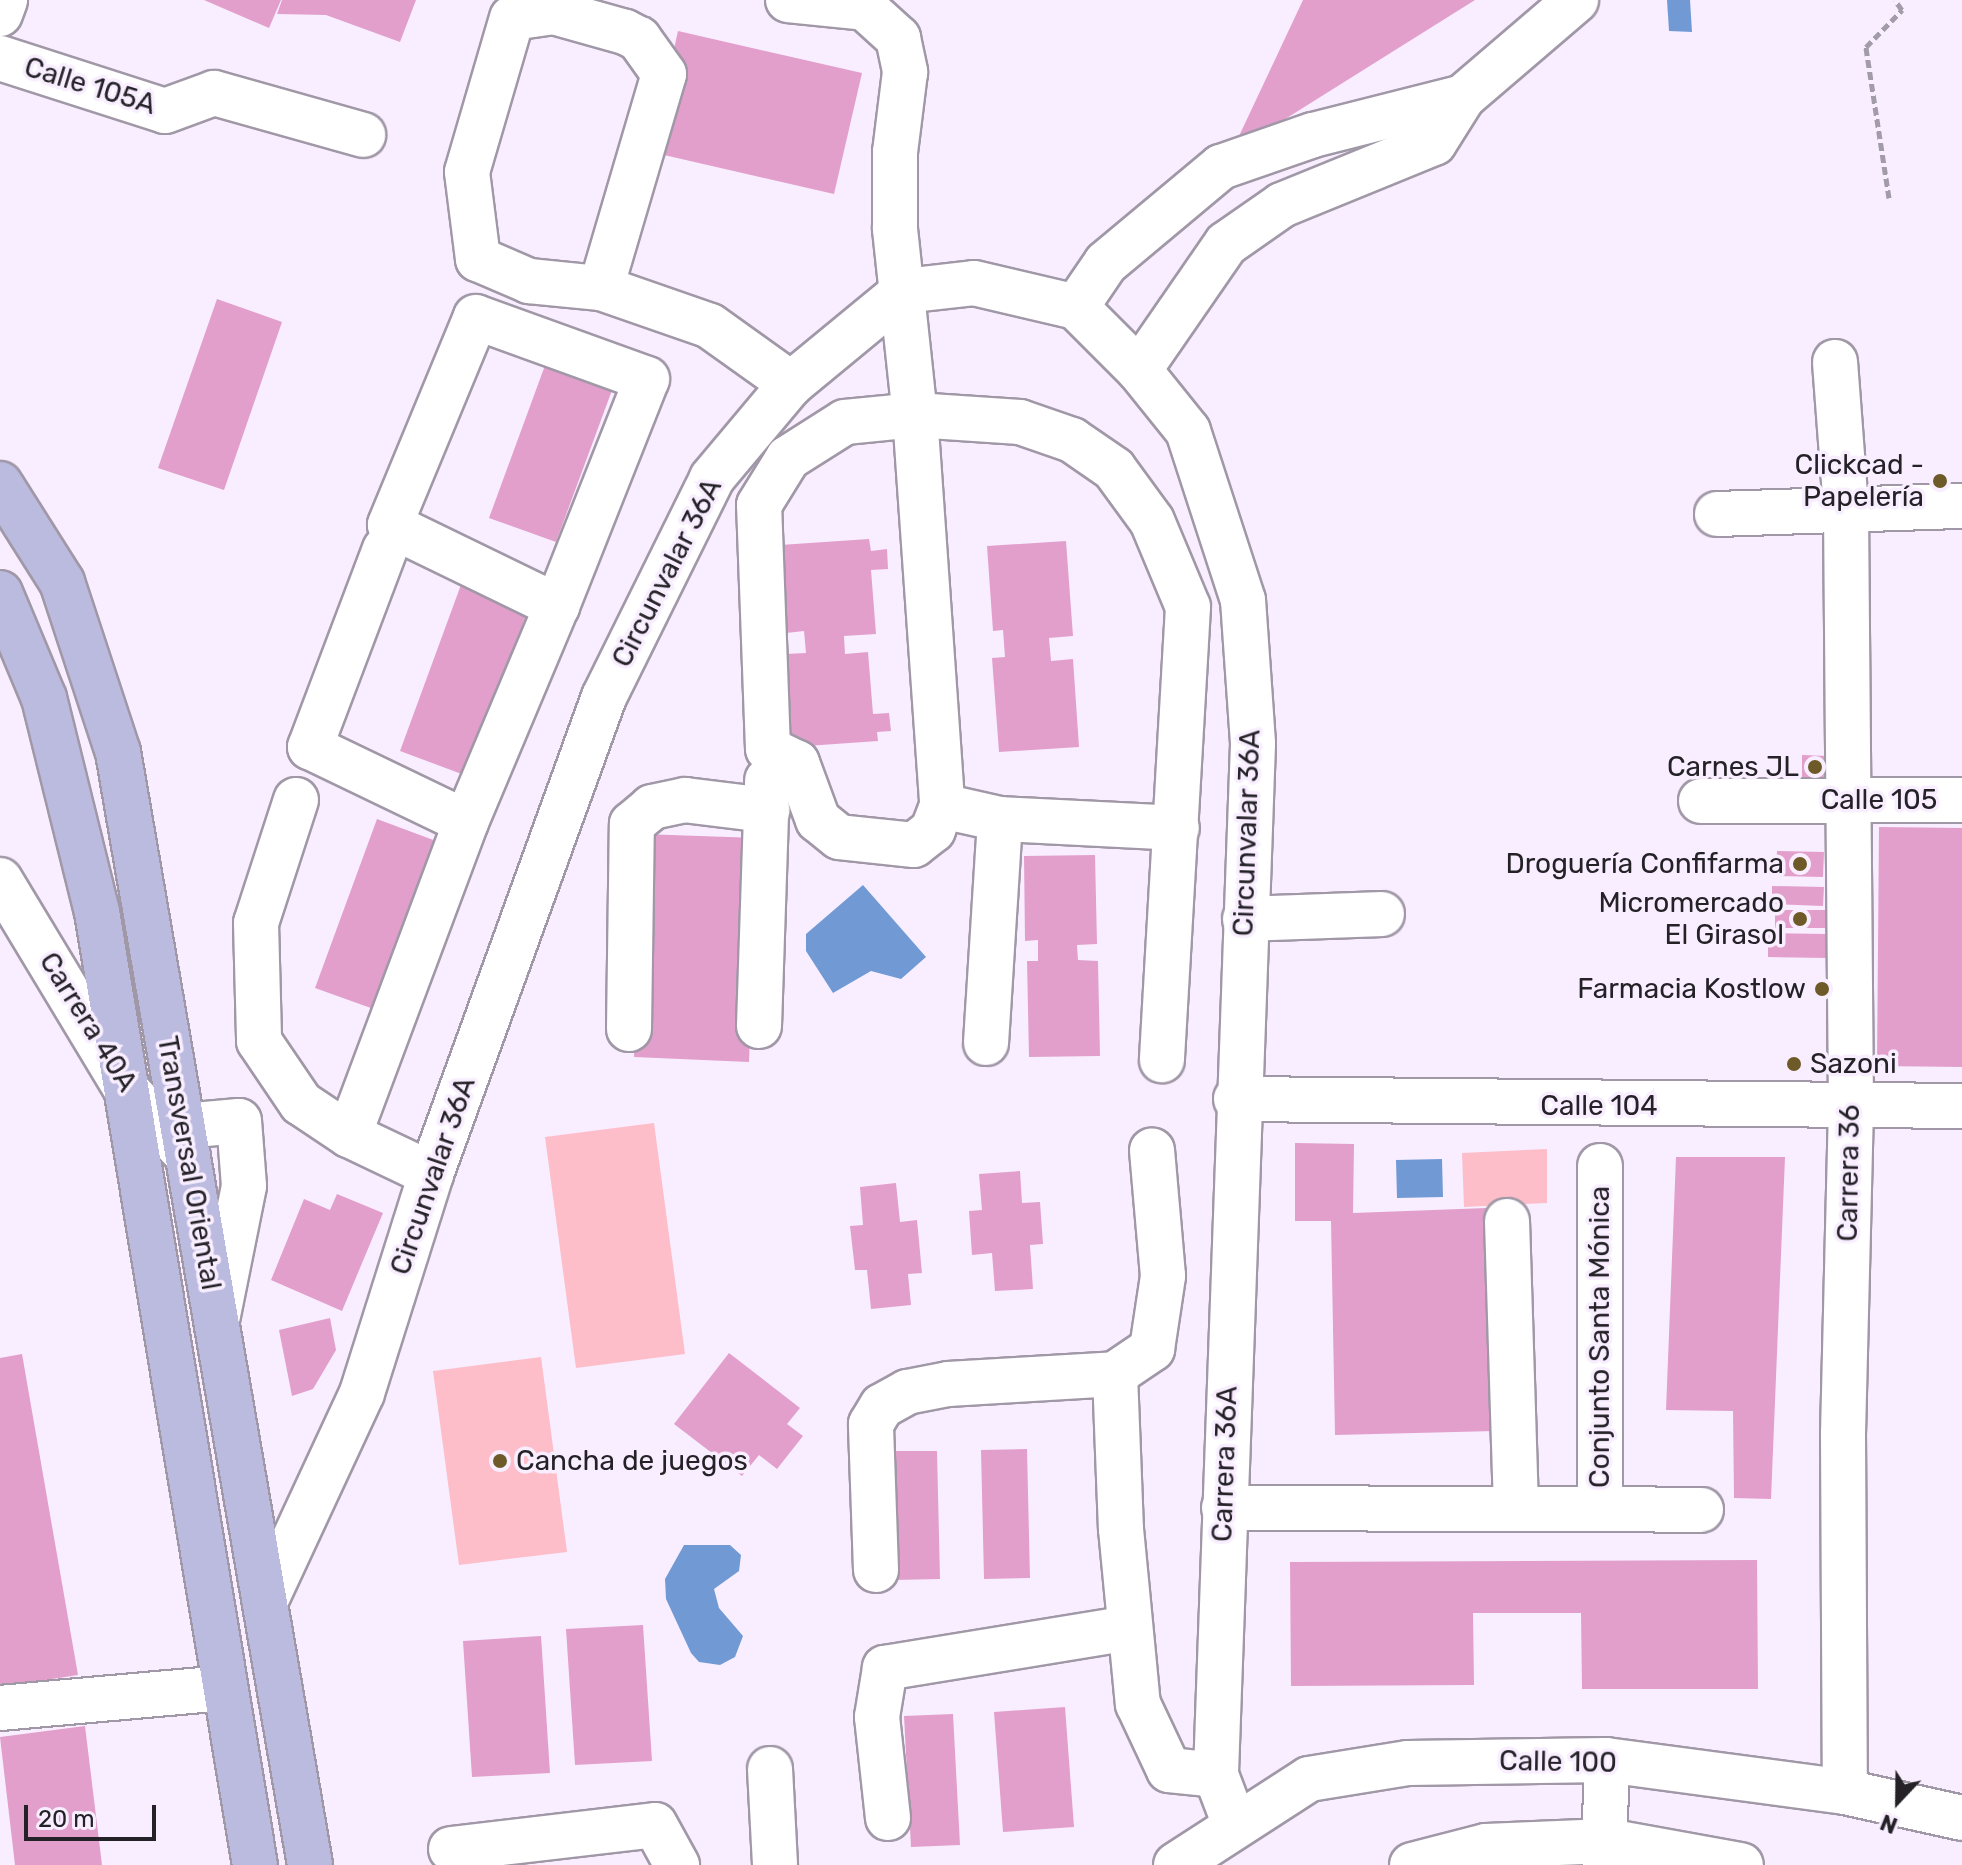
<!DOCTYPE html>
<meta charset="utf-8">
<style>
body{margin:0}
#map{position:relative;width:1962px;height:1865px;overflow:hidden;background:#f8eeff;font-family:Rubik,sans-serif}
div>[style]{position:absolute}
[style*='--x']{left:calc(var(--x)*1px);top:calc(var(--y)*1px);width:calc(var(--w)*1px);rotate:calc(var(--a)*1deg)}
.green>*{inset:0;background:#fdbdc9}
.water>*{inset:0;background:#719ad5}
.building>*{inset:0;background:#e29fcc}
.path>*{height:5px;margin-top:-2.5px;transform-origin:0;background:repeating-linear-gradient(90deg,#a29ba8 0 8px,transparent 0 12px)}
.roads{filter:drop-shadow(2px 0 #a198a7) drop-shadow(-2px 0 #a198a7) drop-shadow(0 2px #a198a7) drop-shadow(0 -2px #a198a7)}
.minor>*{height:44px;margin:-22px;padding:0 22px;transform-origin:22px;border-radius:22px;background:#fff}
.major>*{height:44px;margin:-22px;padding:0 22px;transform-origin:22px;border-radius:22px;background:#bbbadf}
.dots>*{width:22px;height:22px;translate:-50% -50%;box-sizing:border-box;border:4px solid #f8eeff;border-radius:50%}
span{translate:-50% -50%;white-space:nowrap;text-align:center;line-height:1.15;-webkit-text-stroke:7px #f8eeff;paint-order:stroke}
.street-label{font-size:28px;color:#242127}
.poi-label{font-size:28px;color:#242127}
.right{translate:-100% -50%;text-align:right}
.left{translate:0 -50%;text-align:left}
.north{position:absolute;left:1858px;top:1761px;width:80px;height:80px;-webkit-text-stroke:6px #f8eeff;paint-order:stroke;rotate:202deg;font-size:22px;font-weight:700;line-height:32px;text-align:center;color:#242127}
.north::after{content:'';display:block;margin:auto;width:28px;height:36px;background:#242127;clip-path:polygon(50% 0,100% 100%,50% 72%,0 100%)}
.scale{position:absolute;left:24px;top:1805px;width:132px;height:36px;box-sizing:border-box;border:4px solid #242127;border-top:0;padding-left:10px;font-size:24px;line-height:28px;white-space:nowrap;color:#242127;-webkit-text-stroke:6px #f8eeff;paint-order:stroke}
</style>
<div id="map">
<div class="green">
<i style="clip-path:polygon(654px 1123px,685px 1354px,576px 1368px,545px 1137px)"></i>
<i style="clip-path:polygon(1547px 1149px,1547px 1203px,1464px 1207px,1462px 1153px)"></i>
<i style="clip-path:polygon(541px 1357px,567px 1552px,459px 1565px,433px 1371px)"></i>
</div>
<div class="water">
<i style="clip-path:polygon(1667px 0,1690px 0,1692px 32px,1669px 31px)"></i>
<i style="clip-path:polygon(863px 885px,926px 957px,901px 979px,871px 971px,833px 993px,806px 951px,806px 934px)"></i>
<i style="clip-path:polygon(1442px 1159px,1443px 1197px,1397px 1198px,1396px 1160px)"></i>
<i style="clip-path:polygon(684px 1545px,730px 1545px,741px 1555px,739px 1571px,714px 1589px,719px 1608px,743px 1636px,735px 1657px,720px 1665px,699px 1662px,691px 1653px,666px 1599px,665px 1579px)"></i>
</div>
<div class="building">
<i style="clip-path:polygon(204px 0,281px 0,269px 28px)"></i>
<i style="clip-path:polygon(282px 0,416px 0,400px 42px,326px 15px,277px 14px)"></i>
<i style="clip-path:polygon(1303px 0,1475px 0,1231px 153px)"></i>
<i style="clip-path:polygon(678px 31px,862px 73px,834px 194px,651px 152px)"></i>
<i style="clip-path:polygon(217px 299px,282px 322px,224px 490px,158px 468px)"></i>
<i style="clip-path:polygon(551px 349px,618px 374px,556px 542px,489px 518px)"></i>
<i style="clip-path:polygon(869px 539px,871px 551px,887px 549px,888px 569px,871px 570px,876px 634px,844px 636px,845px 654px,868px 652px,873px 714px,889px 713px,891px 731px,877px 732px,878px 741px,792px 747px,785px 654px,806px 653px,804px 631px,786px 633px,780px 545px)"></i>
<i style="clip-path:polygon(1066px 541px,1073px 636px,1049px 638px,1051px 661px,1073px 659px,1079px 747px,999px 752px,992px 658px,1005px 657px,1003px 630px,993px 631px,987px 546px)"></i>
<i style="clip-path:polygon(462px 582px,529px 607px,467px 776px,400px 751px)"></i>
<i style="clip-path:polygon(1802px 755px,1827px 756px,1827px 779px,1802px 779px)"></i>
<i style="clip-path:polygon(377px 819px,444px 844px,382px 1012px,315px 988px)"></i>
<i style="clip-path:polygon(1879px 827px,1962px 828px,1962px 1067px,1877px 1066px)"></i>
<i style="clip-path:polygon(642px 834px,757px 838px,749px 1062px,634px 1057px)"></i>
<i style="clip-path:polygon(1777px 851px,1824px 852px,1823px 877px,1776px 876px)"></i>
<i style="clip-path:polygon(1095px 855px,1097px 944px,1077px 945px,1078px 960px,1098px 961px,1100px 1056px,1029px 1057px,1027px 961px,1038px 961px,1038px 940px,1025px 941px,1024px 856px)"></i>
<i style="clip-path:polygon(1772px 886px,1824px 887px,1823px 906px,1772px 904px)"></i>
<i style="clip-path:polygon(1775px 910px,1825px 910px,1825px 928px,1775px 928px)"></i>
<i style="clip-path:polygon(1768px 933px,1827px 934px,1827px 958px,1768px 957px)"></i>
<i style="clip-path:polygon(1295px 1143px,1354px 1144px,1353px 1213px,1487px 1208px,1495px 1431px,1335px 1435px,1331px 1221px,1295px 1221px)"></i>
<i style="clip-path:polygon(1676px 1157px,1785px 1157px,1771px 1499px,1734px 1498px,1733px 1411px,1666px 1410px)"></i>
<i style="clip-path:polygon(1020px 1171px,1022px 1203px,1040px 1202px,1043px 1244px,1030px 1245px,1033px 1289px,995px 1291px,992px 1253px,972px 1255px,969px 1211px,982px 1210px,979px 1174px)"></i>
<i style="clip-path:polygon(896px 1183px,900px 1222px,917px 1220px,922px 1273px,908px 1274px,911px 1305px,871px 1309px,867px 1270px,855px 1270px,850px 1226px,863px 1225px,860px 1187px)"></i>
<i style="clip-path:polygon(337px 1194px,383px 1213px,342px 1311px,271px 1280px,304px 1199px,330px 1210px)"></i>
<i style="clip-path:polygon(330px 1318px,336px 1350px,313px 1389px,292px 1396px,279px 1330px)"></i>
<i style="clip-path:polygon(729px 1353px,800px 1408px,787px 1424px,803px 1436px,777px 1469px,759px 1455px,742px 1476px,674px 1424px)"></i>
<i style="clip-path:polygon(22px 1354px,78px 1675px,0 1687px,0 1358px)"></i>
<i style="clip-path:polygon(1027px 1449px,1030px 1578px,984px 1579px,981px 1450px)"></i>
<i style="clip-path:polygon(891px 1451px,937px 1451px,940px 1579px,894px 1580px)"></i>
<i style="clip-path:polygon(1757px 1560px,1758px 1689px,1582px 1689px,1581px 1613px,1473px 1613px,1474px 1685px,1291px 1686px,1290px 1562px)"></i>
<i style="clip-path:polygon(643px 1625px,652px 1761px,575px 1765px,566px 1629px)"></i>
<i style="clip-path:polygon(541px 1636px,550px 1773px,472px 1777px,463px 1641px)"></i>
<i style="clip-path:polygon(1065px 1707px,1074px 1827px,1003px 1832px,994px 1712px)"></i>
<i style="clip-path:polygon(953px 1714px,960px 1845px,911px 1847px,904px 1716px)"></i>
<i style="clip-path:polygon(85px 1726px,102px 1865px,15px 1865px,0 1737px)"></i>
</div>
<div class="path">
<i style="--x:1889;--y:198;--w:153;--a:-98.7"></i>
<i style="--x:1866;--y:47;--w:52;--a:-45.8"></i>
<i style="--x:1902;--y:10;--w:12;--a:-125"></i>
</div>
<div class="roads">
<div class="minor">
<i style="--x:788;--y:0;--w:77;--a:5.9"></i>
<i style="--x:865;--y:8;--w:45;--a:42.3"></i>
<i style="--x:898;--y:38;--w:35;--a:78"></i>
<i style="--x:905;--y:72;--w:81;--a:97.1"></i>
<i style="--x:895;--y:152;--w:77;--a:90"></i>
<i style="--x:895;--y:229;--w:187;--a:83.9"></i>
<i style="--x:915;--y:415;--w:392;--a:86"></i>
<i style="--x:942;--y:806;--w:26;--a:111"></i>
<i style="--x:933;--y:830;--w:24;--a:142"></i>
<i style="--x:914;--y:845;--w:75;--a:-173.9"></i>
<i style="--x:839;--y:837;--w:27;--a:-141"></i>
<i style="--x:818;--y:820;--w:61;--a:-110.2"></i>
<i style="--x:797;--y:763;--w:32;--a:-154"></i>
<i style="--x:768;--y:749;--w:244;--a:-92.1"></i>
<i style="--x:759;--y:505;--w:55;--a:-58.3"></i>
<i style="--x:788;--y:458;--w:67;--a:-32.3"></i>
<i style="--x:845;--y:422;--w:70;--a:-5.7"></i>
<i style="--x:915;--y:415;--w:105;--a:3.8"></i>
<i style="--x:1020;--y:422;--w:55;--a:19.1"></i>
<i style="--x:1072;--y:440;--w:51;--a:34.6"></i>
<i style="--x:1114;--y:469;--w:64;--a:53.8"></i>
<i style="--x:1152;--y:521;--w:93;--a:67.3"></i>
<i style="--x:1188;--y:607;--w:454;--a:93.3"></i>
<i style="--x:0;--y:14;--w:15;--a:-70"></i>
<i style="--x:0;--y:58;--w:173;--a:17.8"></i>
<i style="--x:165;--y:111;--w:52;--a:-20.2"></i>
<i style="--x:214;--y:93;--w:155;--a:15.7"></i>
<i style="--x:1463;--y:97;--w:149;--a:-40.6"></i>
<i style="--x:601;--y:288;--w:223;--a:-73.6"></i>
<i style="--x:664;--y:74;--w:43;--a:-125.5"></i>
<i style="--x:639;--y:39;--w:16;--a:-153"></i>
<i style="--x:625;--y:32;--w:74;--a:-164.3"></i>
<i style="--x:554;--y:12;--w:42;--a:171.9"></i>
<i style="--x:512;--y:18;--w:160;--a:106.3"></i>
<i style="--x:467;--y:172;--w:88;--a:82.8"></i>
<i style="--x:478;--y:259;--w:56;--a:23.3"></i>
<i style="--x:529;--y:281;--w:72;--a:5.6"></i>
<i style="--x:601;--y:288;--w:115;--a:19.2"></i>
<i style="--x:710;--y:326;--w:100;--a:35.6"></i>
<i style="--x:1076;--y:307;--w:53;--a:-55.7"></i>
<i style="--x:1106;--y:263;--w:150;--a:-39.9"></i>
<i style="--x:1221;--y:167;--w:97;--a:-19.2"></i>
<i style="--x:1313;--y:135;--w:155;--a:-14.2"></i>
<i style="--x:1463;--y:97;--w:54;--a:122.2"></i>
<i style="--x:1434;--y:143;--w:164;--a:157.8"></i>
<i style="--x:1282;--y:205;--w:68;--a:145.1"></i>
<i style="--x:1226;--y:244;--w:153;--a:124.6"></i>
<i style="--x:1835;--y:362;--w:148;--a:85.7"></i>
<i style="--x:1846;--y:510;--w:597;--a:89.52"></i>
<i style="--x:1851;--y:1107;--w:326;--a:91.4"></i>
<i style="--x:1843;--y:1433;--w:359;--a:89.7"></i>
<i style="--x:1717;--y:514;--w:245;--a:-1.9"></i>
<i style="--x:385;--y:549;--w:212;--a:110.7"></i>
<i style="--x:310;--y:747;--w:173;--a:25.7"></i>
<i style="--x:296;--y:800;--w:129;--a:108"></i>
<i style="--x:256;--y:923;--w:118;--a:88.5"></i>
<i style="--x:259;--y:1041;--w:75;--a:55.9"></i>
<i style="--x:301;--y:1103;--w:58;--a:33.7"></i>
<i style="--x:349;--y:1135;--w:91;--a:25.4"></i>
<i style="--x:1701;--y:801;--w:261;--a:-0.2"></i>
<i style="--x:942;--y:806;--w:59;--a:12.6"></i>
<i style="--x:1000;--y:819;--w:177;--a:2.9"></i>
<i style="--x:0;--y:880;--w:244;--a:58.9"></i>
<i style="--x:126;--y:1089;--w:91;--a:47.2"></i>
<i style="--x:1245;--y:919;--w:137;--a:-2.1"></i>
<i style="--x:759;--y:1026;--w:246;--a:-88.1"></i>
<i style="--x:629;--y:1029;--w:205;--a:-89.2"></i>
<i style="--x:632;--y:824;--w:26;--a:-40"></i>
<i style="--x:652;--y:807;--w:34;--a:-12"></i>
<i style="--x:685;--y:800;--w:83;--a:7"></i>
<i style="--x:986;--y:1043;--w:224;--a:-86.4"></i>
<i style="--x:1236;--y:1099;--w:726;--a:0.55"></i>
<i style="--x:183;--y:1126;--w:56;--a:-5.1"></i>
<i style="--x:239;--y:1121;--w:65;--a:85.6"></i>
<i style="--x:244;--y:1186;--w:137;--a:101.4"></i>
<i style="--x:349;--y:1135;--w:334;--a:-69.5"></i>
<i style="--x:466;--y:822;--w:234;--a:-67.2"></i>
<i style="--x:557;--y:606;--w:244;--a:-68.4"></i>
<i style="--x:647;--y:379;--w:182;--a:-160.1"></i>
<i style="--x:476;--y:317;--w:225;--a:112.5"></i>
<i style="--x:390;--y:525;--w:186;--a:25.9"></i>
<i style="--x:1600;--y:1166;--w:343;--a:90"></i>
<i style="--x:1507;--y:1221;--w:288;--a:88.2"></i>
<i style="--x:1115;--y:1374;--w:155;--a:87.8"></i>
<i style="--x:1121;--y:1529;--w:176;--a:84.5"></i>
<i style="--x:1138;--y:1704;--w:73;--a:64.8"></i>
<i style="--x:1169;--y:1770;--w:47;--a:6.1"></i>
<i style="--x:1224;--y:1508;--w:477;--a:0.2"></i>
<i style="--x:876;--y:1570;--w:146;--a:-92"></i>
<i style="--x:871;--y:1424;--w:21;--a:-59"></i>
<i style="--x:882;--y:1406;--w:29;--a:-29"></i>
<i style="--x:907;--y:1392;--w:42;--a:-11"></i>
<i style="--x:948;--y:1384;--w:167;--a:-3.4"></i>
<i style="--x:1115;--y:1374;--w:45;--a:-34"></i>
<i style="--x:1152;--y:1349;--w:74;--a:-81.4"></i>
<i style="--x:1163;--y:1276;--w:126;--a:-95"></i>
<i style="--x:265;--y:1602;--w:230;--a:-65.1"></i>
<i style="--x:362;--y:1393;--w:230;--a:-72.5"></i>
<i style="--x:431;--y:1174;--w:507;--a:-70.07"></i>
<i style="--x:604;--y:697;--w:244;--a:-63.7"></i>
<i style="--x:712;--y:478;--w:123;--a:-50"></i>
<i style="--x:791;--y:384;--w:146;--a:-39.5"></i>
<i style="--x:904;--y:291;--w:70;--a:-6.5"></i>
<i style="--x:974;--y:283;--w:105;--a:13.2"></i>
<i style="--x:1076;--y:307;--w:89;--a:45"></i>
<i style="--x:1139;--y:370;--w:78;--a:51.2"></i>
<i style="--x:1188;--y:431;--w:178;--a:72"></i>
<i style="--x:1243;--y:600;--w:144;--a:86"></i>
<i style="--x:1253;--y:744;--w:1032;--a:92.06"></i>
<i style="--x:1216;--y:1775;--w:53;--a:69.2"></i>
<i style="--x:0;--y:1708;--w:226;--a:-5.1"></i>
<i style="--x:770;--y:1769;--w:96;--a:87"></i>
<i style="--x:888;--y:1818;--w:102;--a:-96.2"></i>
<i style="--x:877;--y:1717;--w:50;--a:-80.7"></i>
<i style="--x:885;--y:1668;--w:246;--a:-9.3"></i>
<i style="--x:451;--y:1849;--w:205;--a:-6.7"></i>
<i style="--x:655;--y:1825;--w:46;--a:61.2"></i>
<i style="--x:1176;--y:1865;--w:158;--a:-32.9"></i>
<i style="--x:1309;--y:1779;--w:100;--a:-9.2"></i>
<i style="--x:1408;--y:1763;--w:198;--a:-0.9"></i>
<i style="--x:1606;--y:1760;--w:241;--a:7.6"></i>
<i style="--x:1845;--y:1792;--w:120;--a:12.5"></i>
<i style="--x:1412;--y:1865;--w:76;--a:-14.4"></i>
<i style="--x:1486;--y:1846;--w:121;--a:-2.4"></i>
<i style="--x:1607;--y:1841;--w:136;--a:10.2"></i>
<i style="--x:1605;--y:1865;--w:105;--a:-89.5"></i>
</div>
<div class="major">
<i style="--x:0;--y:484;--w:116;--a:57.7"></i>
<i style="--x:62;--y:582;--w:179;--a:71.8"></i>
<i style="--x:118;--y:752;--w:1129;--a:80.21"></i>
<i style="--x:0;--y:593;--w:114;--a:67.3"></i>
<i style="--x:44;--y:698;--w:220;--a:76.1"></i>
<i style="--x:97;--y:912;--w:966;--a:80.59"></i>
</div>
</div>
<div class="dots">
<i style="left:1940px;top:481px;background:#6e5a29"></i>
<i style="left:1815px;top:767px;background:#6e5a29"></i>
<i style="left:1800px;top:864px;background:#6e5a29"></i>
<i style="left:1800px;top:919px;background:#6e5a29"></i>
<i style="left:1822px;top:989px;background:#6e5a29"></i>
<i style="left:1794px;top:1064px;background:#6e5a29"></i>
<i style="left:500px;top:1461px;background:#6e5a29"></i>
</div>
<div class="street-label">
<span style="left:90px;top:86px;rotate:17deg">Calle 105A</span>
<span style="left:667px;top:573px;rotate:-63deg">Circunvalar 36A</span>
<span style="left:1879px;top:800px">Calle 105</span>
<span style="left:1247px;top:833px;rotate:-88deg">Circunvalar 36A</span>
<span style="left:88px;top:1022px;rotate:58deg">Carrera 40A</span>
<span style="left:1599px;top:1106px">Calle 104</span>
<span style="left:189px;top:1163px;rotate:80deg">Transversal Oriental</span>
<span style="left:1849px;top:1173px;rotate:-89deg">Carrera 36</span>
<span style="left:433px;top:1176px;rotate:-71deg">Circunvalar 36A</span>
<span style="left:1600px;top:1337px;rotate:-90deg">Conjunto Santa Mónica</span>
<span style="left:1225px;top:1464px;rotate:-88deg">Carrera 36A</span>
<span style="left:1558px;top:1762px;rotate:1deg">Calle 100</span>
</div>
<div class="poi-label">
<span class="right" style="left:1924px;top:481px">Clickcad -<br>Papelería</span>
<span class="right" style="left:1799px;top:767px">Carnes JL</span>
<span class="right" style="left:1784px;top:864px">Droguería Confifarma</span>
<span class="right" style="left:1784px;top:919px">Micromercado<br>El Girasol</span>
<span class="right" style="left:1806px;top:989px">Farmacia Kostlow</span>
<span class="left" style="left:1810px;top:1064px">Sazoni</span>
<span class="left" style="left:516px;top:1461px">Cancha de juegos</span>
</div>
<div class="north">N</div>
<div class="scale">20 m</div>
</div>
